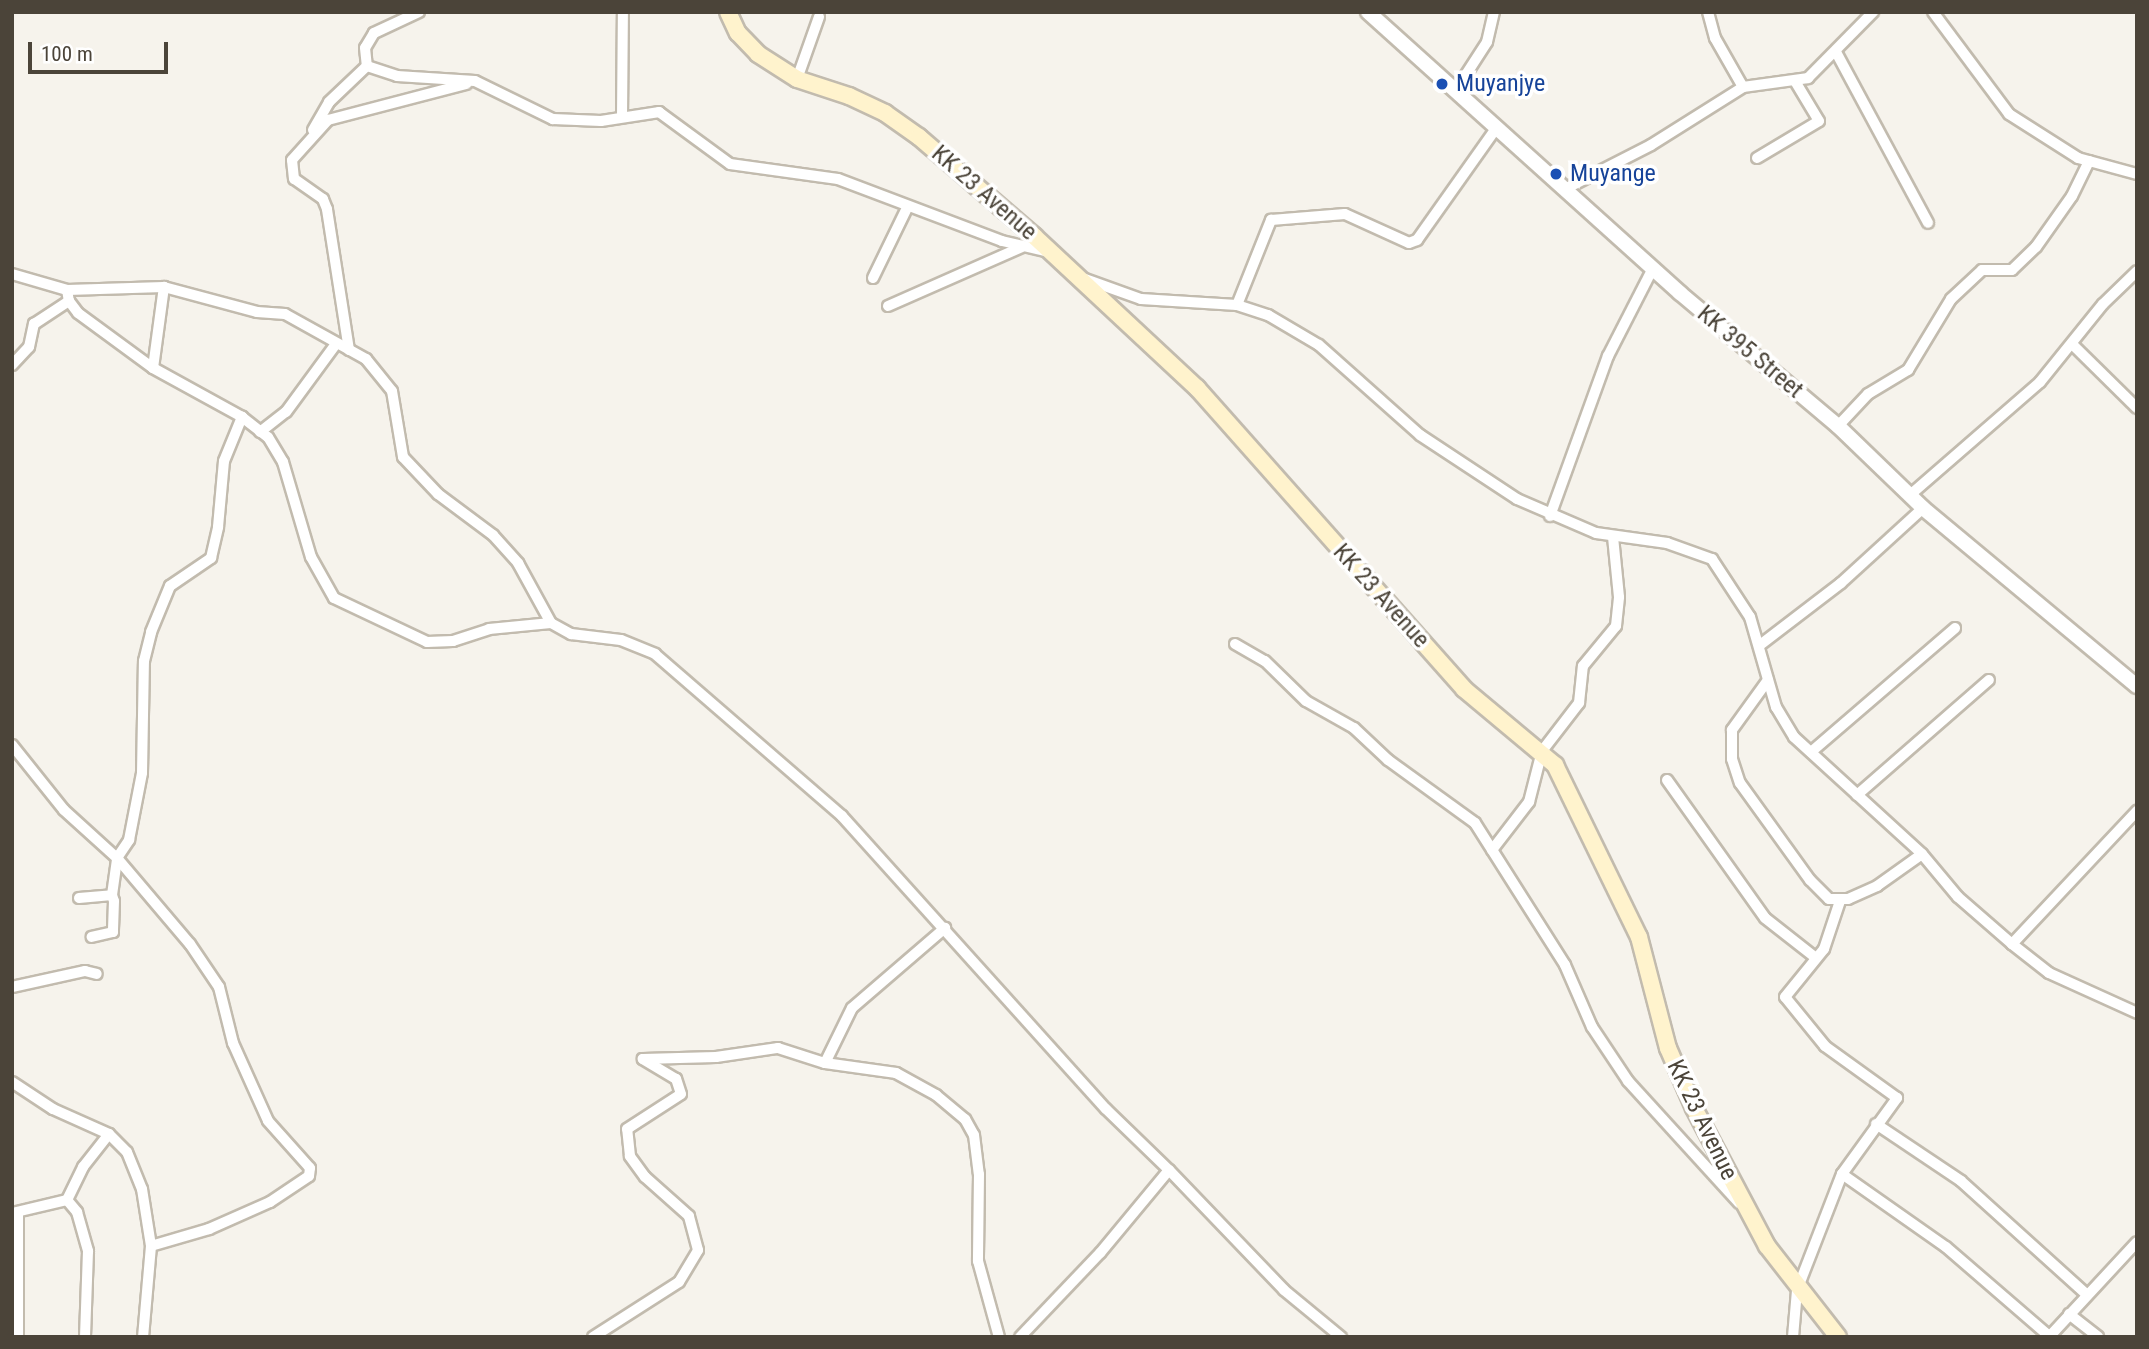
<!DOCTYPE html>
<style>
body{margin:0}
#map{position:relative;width:2149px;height:1349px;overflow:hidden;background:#f6f3ec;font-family:"Roboto Condensed",sans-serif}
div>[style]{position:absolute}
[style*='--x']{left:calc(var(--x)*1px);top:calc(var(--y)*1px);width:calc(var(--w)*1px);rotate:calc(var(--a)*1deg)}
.roads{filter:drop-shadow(2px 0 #c2bbae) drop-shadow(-2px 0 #c2bbae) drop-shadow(0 2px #c2bbae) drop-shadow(0 -2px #c2bbae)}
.minor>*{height:10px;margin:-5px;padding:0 5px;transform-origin:5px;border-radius:5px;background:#fff}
.tertiary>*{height:14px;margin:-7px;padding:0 7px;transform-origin:7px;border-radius:7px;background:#fff}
.secondary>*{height:16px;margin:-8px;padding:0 8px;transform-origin:8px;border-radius:8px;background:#fff3cd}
.dots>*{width:19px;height:19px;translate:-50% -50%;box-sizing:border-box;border:4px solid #fff;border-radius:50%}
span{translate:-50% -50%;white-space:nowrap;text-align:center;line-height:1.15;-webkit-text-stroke:7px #fff;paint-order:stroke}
.transit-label{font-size:24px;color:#164399}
.left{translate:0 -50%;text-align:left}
.street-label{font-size:24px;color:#4b4439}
.frame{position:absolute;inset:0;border:14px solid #4b4439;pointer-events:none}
.scale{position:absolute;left:28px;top:42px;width:140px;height:32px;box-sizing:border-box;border:4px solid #4b4439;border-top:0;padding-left:9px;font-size:21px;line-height:24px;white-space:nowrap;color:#4b4439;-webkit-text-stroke:5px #fff;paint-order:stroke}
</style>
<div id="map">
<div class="roads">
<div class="minor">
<i style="--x:419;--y:12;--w:50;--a:155"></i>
<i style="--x:374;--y:33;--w:17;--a:121"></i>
<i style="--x:365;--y:48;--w:18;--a:84"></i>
<i style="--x:367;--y:66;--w:32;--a:18"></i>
<i style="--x:397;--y:76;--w:78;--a:3.7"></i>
<i style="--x:475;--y:81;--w:87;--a:26"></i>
<i style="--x:553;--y:119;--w:48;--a:2.4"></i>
<i style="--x:601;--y:121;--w:59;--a:-8.8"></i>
<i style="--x:659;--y:112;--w:88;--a:36.2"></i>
<i style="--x:730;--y:164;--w:109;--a:7.9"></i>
<i style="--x:838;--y:179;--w:175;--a:20.7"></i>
<i style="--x:1002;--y:241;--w:48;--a:13.2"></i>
<i style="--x:1708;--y:12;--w:27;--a:75"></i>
<i style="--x:1715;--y:38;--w:56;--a:60.3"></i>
<i style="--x:1933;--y:12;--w:127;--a:53.3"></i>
<i style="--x:2009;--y:114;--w:82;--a:32.5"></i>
<i style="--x:2078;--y:158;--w:61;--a:15.2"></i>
<i style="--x:1836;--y:52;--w:194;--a:61.7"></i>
<i style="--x:797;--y:79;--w:66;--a:-70.5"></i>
<i style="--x:1456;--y:90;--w:57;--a:-57.1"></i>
<i style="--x:1487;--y:42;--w:31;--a:-77"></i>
<i style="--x:622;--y:117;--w:105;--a:-89.5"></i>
<i style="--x:313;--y:130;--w:32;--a:-60"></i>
<i style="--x:329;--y:102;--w:52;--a:-43.5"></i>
<i style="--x:1757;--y:158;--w:72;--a:-30.8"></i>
<i style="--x:1819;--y:121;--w:47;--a:-121"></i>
<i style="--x:1567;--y:188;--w:94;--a:-27.1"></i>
<i style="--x:1651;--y:145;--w:109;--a:-32.2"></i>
<i style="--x:1743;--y:87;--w:66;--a:-7.9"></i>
<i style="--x:1808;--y:78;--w:93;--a:-45.4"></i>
<i style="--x:12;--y:274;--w:57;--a:16.2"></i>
<i style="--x:67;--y:290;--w:97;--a:-1.8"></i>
<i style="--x:164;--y:287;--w:96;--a:15"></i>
<i style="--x:257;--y:312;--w:28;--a:4"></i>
<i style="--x:285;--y:314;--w:93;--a:29.1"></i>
<i style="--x:366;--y:359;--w:41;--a:50.9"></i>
<i style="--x:392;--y:391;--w:67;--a:80.5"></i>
<i style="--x:403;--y:457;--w:51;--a:46.6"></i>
<i style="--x:438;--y:494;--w:69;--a:36.7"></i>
<i style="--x:493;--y:535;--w:38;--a:48"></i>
<i style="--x:518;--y:563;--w:68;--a:61.2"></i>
<i style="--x:551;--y:623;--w:23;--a:29"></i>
<i style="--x:571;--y:634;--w:50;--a:6.8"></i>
<i style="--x:621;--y:640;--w:37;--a:22"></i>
<i style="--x:655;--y:654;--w:247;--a:40.9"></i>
<i style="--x:842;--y:816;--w:394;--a:48"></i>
<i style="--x:1106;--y:1109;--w:88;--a:44.1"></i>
<i style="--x:1169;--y:1170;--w:108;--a:129.7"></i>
<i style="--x:1100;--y:1253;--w:116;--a:133.6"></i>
<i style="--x:873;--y:278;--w:80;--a:-64.1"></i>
<i style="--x:1085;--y:279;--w:59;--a:19.7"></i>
<i style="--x:1141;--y:299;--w:96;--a:3.6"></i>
<i style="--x:1237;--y:305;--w:33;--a:18"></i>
<i style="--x:1268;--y:315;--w:59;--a:30.5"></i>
<i style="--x:1319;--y:345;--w:135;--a:41.7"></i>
<i style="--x:1420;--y:435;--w:116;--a:33.4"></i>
<i style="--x:1517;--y:499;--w:86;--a:23.3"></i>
<i style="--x:1596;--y:533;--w:72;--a:8"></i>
<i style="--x:1667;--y:543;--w:48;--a:19.6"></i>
<i style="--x:1712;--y:559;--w:69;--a:56.8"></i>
<i style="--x:1750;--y:617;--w:94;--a:73.9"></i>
<i style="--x:1776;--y:707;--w:35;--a:59"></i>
<i style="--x:1794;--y:737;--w:173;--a:42.4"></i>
<i style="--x:1922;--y:854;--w:56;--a:50.1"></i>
<i style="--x:1958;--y:897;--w:72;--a:41"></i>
<i style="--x:2012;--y:944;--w:47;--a:38.1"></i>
<i style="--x:2049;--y:973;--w:97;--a:24.4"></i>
<i style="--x:67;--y:290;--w:11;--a:80"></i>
<i style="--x:69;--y:301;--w:15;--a:53"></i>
<i style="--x:78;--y:313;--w:93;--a:36.3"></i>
<i style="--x:153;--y:368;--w:102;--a:28.8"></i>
<i style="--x:242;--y:417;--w:33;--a:38"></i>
<i style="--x:268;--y:437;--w:29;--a:59"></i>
<i style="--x:283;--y:462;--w:99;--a:73.6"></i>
<i style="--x:311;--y:557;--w:47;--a:60.7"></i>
<i style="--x:334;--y:598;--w:103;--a:25.3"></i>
<i style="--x:427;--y:642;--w:26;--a:-2"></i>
<i style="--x:453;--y:641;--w:38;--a:-18"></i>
<i style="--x:489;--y:629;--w:62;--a:-5.5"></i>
<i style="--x:1237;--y:305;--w:92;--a:-68.2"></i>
<i style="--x:1271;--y:220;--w:74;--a:-4.6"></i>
<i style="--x:1345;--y:214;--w:70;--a:24.4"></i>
<i style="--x:1409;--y:243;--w:9;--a:-21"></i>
<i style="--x:1417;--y:240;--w:138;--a:-54.7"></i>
<i style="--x:888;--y:306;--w:146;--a:-23.8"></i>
<i style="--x:2072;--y:344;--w:91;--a:44.6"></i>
<i style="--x:349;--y:350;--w:143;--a:-98.9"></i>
<i style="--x:327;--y:209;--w:11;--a:-112"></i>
<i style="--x:323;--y:199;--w:35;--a:-145"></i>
<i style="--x:294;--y:179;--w:19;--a:-96"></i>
<i style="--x:292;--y:160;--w:54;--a:-48"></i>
<i style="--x:328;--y:120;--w:143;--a:-14.6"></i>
<i style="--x:12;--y:365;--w:25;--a:-47"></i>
<i style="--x:29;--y:347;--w:24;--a:-78"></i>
<i style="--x:34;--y:324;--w:42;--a:-33.3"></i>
<i style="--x:153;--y:368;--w:82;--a:-82.3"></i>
<i style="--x:1838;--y:426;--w:44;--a:-46.8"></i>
<i style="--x:1868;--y:394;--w:47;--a:-31"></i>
<i style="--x:1908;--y:370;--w:83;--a:-58.8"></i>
<i style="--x:1951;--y:299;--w:42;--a:-43.1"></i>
<i style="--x:1982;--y:270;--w:30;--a:0"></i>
<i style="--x:2012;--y:270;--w:33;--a:-44"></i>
<i style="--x:2036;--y:247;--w:62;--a:-54.8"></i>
<i style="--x:2072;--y:196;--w:39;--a:-64"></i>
<i style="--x:260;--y:432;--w:33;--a:-38"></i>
<i style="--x:286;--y:412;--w:84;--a:-53.7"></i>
<i style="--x:1910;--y:495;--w:172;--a:-41"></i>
<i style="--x:2040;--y:382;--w:100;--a:-51.1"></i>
<i style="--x:2103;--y:304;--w:47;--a:-44.1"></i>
<i style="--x:1550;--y:516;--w:170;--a:-70.1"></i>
<i style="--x:1608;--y:356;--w:99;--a:-62.9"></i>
<i style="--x:1235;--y:644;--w:34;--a:30"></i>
<i style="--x:1265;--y:661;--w:57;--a:44.3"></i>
<i style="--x:1306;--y:701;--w:55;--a:29.4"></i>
<i style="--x:1354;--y:728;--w:47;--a:43.3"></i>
<i style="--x:1388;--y:760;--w:107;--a:35.9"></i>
<i style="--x:1475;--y:823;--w:168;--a:57.6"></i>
<i style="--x:1565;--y:965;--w:68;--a:66.5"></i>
<i style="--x:1592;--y:1027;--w:65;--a:56.3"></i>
<i style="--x:1628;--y:1081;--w:165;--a:47.7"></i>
<i style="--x:1760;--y:645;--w:102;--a:-37.4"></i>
<i style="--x:1841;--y:583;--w:111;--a:-42.4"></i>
<i style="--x:1768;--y:680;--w:62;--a:125.8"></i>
<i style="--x:1732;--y:730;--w:29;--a:90"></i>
<i style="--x:1732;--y:759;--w:25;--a:72"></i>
<i style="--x:1740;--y:783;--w:120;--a:54.2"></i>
<i style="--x:1810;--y:880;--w:27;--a:45"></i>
<i style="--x:1829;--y:899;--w:19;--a:0"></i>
<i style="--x:1848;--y:899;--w:32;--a:-24"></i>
<i style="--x:1877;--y:886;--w:55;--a:-35.4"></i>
<i style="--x:12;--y:745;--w:83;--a:51.3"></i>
<i style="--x:64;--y:810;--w:72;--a:42.2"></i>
<i style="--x:117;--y:858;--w:113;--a:49.7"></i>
<i style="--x:190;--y:944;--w:52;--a:56"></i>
<i style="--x:219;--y:987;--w:58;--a:76"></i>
<i style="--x:233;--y:1043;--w:85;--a:65.8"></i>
<i style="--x:268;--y:1121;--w:63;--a:48.2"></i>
<i style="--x:310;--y:1168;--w:8;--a:97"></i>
<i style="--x:309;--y:1176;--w:47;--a:146.3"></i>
<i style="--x:270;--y:1202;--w:67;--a:156.1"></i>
<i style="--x:209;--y:1229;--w:60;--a:163.7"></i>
<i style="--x:1811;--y:752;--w:190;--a:-40.7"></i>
<i style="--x:1667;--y:780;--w:169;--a:54.6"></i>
<i style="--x:1765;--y:918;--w:65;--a:38.1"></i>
<i style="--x:1857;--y:795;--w:175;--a:-41.1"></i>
<i style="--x:1492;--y:850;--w:61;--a:-52.4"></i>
<i style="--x:1529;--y:802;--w:53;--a:-75.7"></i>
<i style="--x:1542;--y:751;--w:61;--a:-52.4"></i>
<i style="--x:1579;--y:703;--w:37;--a:-84"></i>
<i style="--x:1583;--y:666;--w:52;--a:-50.5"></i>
<i style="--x:1616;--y:626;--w:29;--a:-84"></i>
<i style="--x:1619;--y:597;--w:60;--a:-95.7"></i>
<i style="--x:112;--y:895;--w:37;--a:-82"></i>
<i style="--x:117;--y:858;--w:22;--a:-56"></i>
<i style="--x:129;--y:840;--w:68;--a:-79"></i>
<i style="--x:142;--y:773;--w:112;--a:-89"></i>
<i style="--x:144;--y:661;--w:30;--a:-76"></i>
<i style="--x:151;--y:632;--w:50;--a:-67.6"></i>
<i style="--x:170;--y:586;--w:50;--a:-34.3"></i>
<i style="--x:211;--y:558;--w:32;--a:-77"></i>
<i style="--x:218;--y:527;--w:66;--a:-84.8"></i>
<i style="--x:224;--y:461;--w:48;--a:-67.8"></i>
<i style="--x:79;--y:898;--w:33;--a:-5"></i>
<i style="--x:112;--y:895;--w:6;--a:72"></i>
<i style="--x:114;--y:901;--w:31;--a:92"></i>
<i style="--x:113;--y:932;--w:22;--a:167"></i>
<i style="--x:2012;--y:944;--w:183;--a:-46.8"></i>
<i style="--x:12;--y:987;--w:75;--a:-12.4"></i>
<i style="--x:85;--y:971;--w:12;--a:14"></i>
<i style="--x:643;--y:1059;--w:73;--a:-1.6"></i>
<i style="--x:716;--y:1057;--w:63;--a:-8.3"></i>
<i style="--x:778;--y:1048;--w:49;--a:17.7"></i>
<i style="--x:825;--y:1063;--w:72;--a:8"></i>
<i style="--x:896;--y:1073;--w:46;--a:28.8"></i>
<i style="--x:936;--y:1095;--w:38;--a:40"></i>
<i style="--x:965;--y:1119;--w:18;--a:61"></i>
<i style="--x:974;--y:1135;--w:39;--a:83"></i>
<i style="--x:979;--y:1174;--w:87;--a:90.7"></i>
<i style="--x:978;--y:1261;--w:79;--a:74.6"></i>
<i style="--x:825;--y:1063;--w:61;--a:-63.9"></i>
<i style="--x:852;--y:1008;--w:123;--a:-40.7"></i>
<i style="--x:12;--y:1082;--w:49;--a:33.4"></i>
<i style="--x:53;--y:1109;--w:61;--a:24.1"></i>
<i style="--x:109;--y:1134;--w:25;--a:45"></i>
<i style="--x:127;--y:1152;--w:40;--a:68"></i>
<i style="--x:142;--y:1189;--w:58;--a:81"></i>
<i style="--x:151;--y:1246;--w:91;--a:95"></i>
<i style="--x:1876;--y:1124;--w:102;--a:33.8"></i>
<i style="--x:1961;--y:1181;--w:169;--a:42.1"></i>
<i style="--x:1169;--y:1170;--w:166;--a:46.2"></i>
<i style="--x:1284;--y:1290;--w:74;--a:39.5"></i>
<i style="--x:1842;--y:1174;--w:127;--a:35.1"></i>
<i style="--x:1946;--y:1247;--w:136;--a:40.8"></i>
<i style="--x:67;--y:1200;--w:16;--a:50"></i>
<i style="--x:77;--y:1212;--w:41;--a:74.2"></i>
<i style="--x:88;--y:1251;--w:86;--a:92"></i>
<i style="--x:12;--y:1213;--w:57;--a:-13.3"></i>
<i style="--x:67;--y:1200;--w:37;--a:-64"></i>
<i style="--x:83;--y:1167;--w:42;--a:-51.8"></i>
<i style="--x:2069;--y:1314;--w:37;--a:38"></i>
<i style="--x:18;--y:1337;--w:125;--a:-90"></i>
<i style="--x:593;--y:1337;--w:102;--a:-32.6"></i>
<i style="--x:679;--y:1282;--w:37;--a:-59"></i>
<i style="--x:698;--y:1250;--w:35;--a:-105"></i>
<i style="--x:689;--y:1216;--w:59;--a:-138.4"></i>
<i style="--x:645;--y:1177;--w:26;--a:-126"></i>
<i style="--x:630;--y:1156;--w:27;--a:-96"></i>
<i style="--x:627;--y:1129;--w:64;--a:-32.9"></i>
<i style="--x:681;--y:1094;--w:16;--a:-108"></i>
<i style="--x:676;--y:1079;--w:39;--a:-149"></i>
<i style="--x:1793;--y:1337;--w:47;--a:-85.1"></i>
<i style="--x:1797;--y:1290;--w:124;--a:-68.8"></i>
<i style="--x:1842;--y:1174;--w:94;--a:-54.1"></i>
<i style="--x:1897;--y:1098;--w:89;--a:-144.2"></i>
<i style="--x:1825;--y:1046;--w:63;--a:-129.2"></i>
<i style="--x:1785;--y:997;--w:62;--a:-50.9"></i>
<i style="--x:1824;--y:949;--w:51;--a:-71.6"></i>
<i style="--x:2049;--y:1337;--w:129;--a:-47.2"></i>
</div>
<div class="tertiary">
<i style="--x:1368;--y:12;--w:420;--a:42"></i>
<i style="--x:1680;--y:293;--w:207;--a:40.1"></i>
<i style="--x:1838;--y:426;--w:118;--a:44"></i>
<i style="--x:1923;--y:508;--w:278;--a:39.8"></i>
</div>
<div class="secondary">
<i style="--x:728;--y:12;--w:23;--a:65"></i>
<i style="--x:738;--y:33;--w:29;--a:46"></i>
<i style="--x:758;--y:54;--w:46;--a:32.7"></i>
<i style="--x:797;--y:79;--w:55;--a:18.1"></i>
<i style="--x:849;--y:96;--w:40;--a:25"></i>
<i style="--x:885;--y:113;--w:42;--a:35.2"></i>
<i style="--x:919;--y:137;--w:152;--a:40.7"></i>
<i style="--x:1034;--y:236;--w:223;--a:43"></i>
<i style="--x:1197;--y:388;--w:402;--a:48.4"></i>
<i style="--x:1464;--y:689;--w:119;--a:39.9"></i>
<i style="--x:1555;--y:765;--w:191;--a:64"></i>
<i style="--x:1639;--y:937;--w:115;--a:75.4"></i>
<i style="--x:1668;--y:1048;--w:65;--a:66.6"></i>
<i style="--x:1694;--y:1108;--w:156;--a:62.1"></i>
<i style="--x:1767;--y:1246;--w:115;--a:52"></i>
</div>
</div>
<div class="dots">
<i style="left:1442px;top:84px;background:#1a4fb4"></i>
<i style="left:1556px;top:174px;background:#1a4fb4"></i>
</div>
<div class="transit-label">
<span class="left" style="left:1456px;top:84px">Muyanjye</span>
<span class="left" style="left:1570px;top:174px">Muyange</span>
</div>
<div class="street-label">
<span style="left:984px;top:193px;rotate:41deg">KK 23 Avenue</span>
<span style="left:1750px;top:352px;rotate:40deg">KK 395 Street</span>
<span style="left:1381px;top:596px;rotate:48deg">KK 23 Avenue</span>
<span style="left:1702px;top:1120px;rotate:64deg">KK 23 Avenue</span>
</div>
<div class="frame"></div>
<div class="scale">100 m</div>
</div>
